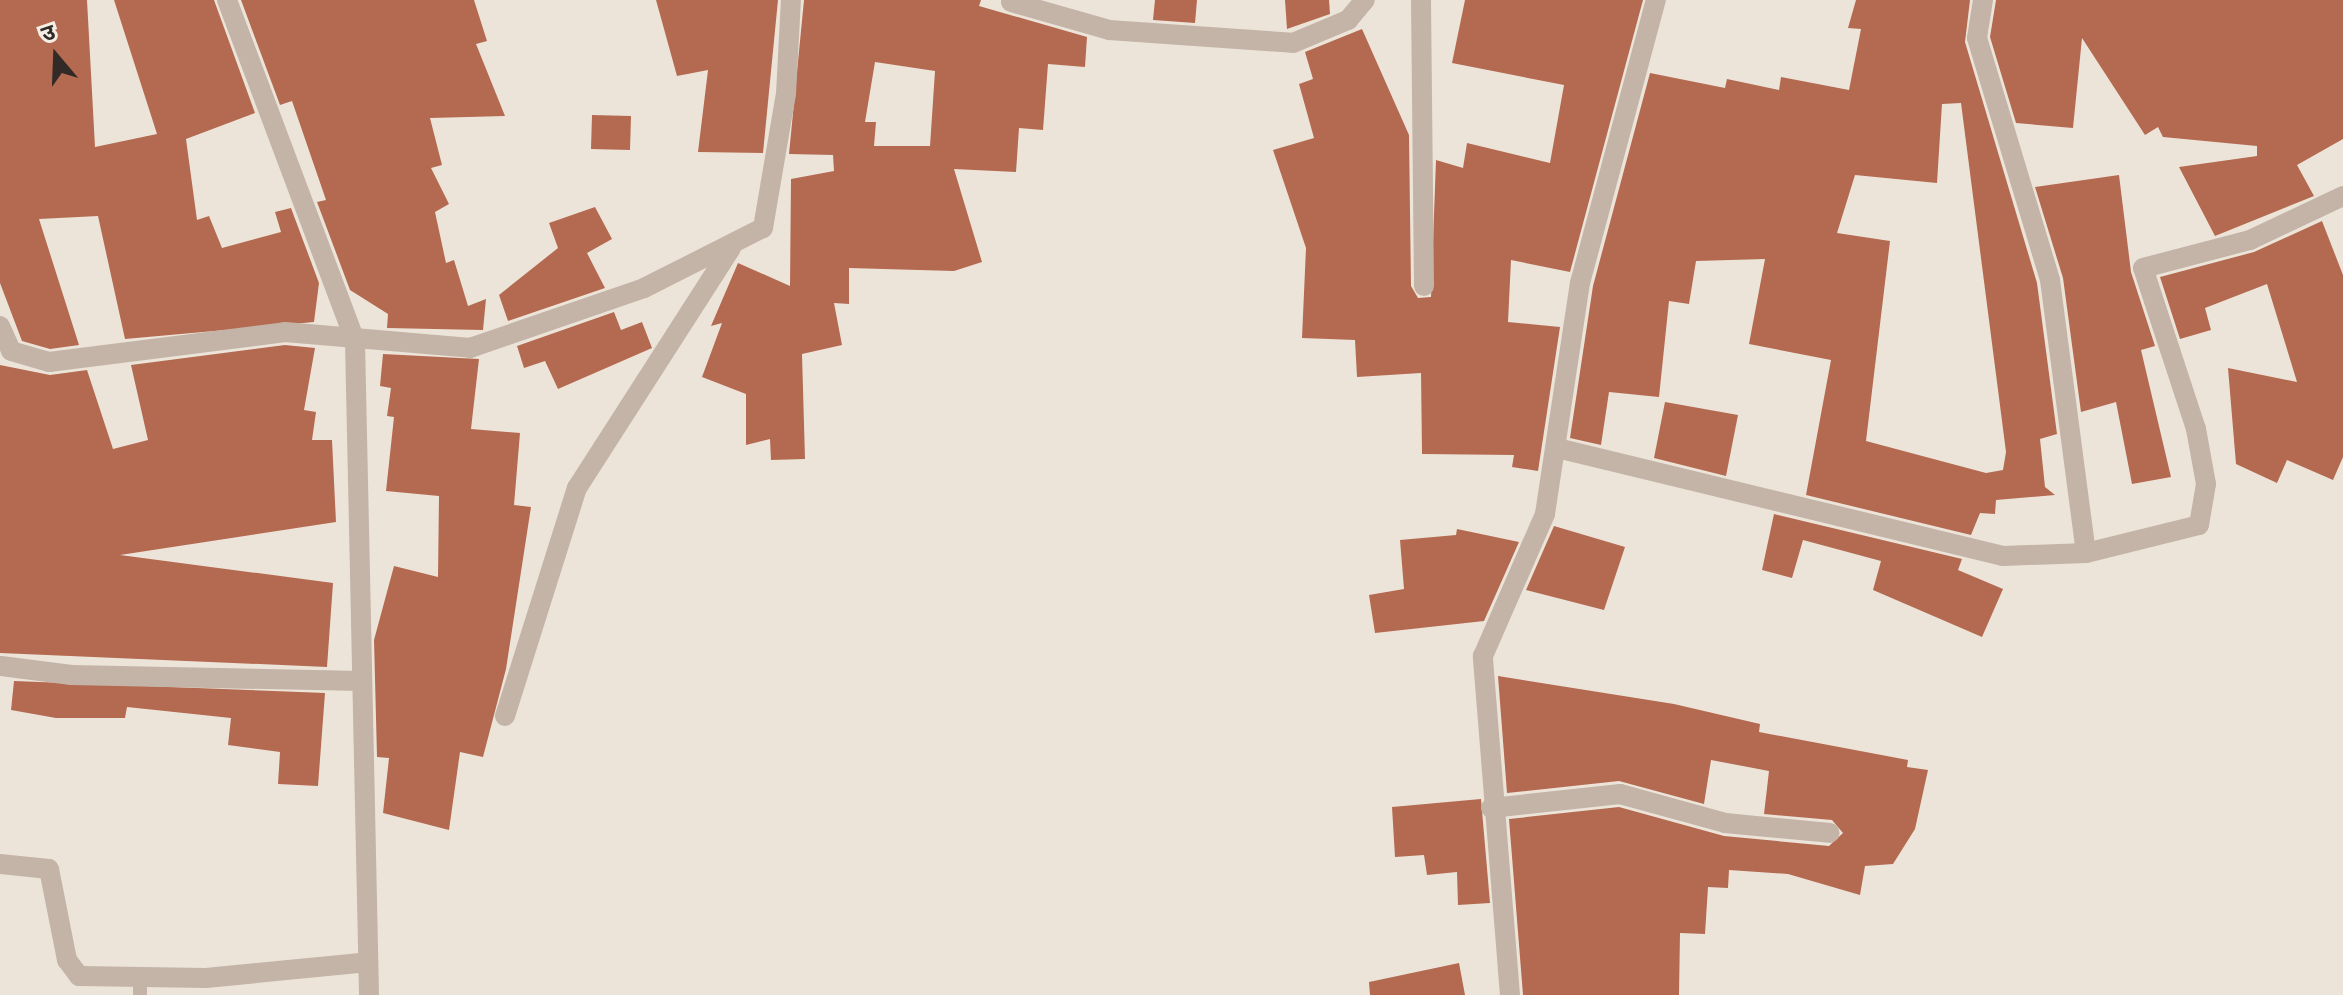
<!DOCTYPE html>
<meta charset="utf-8">
<style>
body{margin:0}
#map{position:relative;width:2343px;height:995px;overflow:hidden;background:#ede4d9;font-family:"DejaVu Sans","Noto Sans Devanagari",sans-serif}
div>[style]{position:absolute}
[style*='--x']{left:calc(var(--x)*1px);top:calc(var(--y)*1px);width:calc(var(--w)*1px);rotate:calc(var(--a)*1deg)}
.building>*{inset:0;background:#b46a50}
.lane>*{height:14px;margin:-7px;padding:0 7px;transform-origin:7px;border-radius:7px;background:#c3b4a7}
.street>*{height:20px;margin:-10px;padding:0 10px;transform-origin:10px;border-radius:10px;background:#c3b4a7}
span{translate:-50% -50%;white-space:nowrap;text-align:center;line-height:1.15;-webkit-text-stroke:6px #f5eee5;paint-order:stroke}
.north{position:absolute;left:16px;top:16px;width:80px;height:80px;-webkit-text-stroke:6px #f5eee5;paint-order:stroke;rotate:341deg;font-size:22px;font-weight:700;line-height:32px;text-align:center;color:#312a26}
.north::after{content:'';display:block;margin:auto;width:28px;height:36px;background:#312a26;clip-path:polygon(50% 0,100% 100%,50% 72%,0 100%)}
</style>
<div id="map">
<div class="building">
<i style="clip-path:polygon(0 0,87px 0,95px 147px,157px 134px,114px 0,214px 0,255px 113px,186px 139px,197px 220px,209px 216px,222px 248px,281px 232px,275px 212px,291px 208px,319px 283px,314px 322px,125px 339px,98px 216px,39px 219px,79px 345px,50px 349px,22px 341px,0 283px)"></i>
<i style="clip-path:polygon(241px 0,474px 0,487px 41px,476px 44px,505px 116px,430px 118px,442px 165px,431px 168px,449px 204px,435px 212px,446px 263px,454px 260px,468px 306px,486px 299px,483px 330px,387px 328px,388px 314px,350px 290px,317px 202px,326px 200px,292px 101px,280px 105px)"></i>
<i style="clip-path:polygon(656px 0,778px 0,763px 153px,698px 152px,708px 70px,677px 76px)"></i>
<i style="clip-path:polygon(evenodd,804px 0,981px 0,979px 6px,1087px 37px,1085px 67px,1048px 64px,1043px 130px,1019px 128px,1016px 172px,954px 169px,982px 262px,954px 271px,849px 268px,849px 304px,834px 303px,842px 345px,802px 354px,805px 459px,771px 460px,770px 439px,746px 445px,746px 394px,702px 377px,722px 323px,711px 326px,738px 263px,790px 286px,791px 179px,834px 171px,833px 155px,789px 154px,804px 0,875px 62px,935px 71px,930px 146px,874px 146px,876px 122px,865px 122px,875px 62px)"></i>
<i style="clip-path:polygon(1155px 0,1197px 0,1195px 23px,1153px 20px)"></i>
<i style="clip-path:polygon(1285px 0,1329px 0,1330px 14px,1287px 29px)"></i>
<i style="clip-path:polygon(1465px 0,1643px 0,1570px 272px,1511px 260px,1508px 322px,1560px 327px,1538px 471px,1512px 467px,1514px 455px,1422px 454px,1421px 373px,1357px 377px,1355px 340px,1302px 338px,1306px 248px,1273px 150px,1314px 138px,1299px 84px,1313px 79px,1305px 52px,1362px 29px,1409px 135px,1411px 286px,1418px 298px,1431px 297px,1436px 160px,1463px 168px,1467px 143px,1550px 163px,1564px 85px,1452px 63px)"></i>
<i style="clip-path:polygon(evenodd,1856px 0,1970px 0,1965px 42px,2037px 283px,2057px 434px,2040px 439px,2045px 487px,2055px 495px,1996px 500px,1995px 514px,1980px 513px,1971px 535px,1806px 495px,1831px 360px,1749px 344px,1765px 259px,1696px 261px,1689px 304px,1669px 301px,1659px 397px,1609px 392px,1601px 445px,1570px 438px,1593px 286px,1650px 73px,1725px 88px,1727px 79px,1779px 90px,1781px 77px,1849px 90px,1861px 29px,1848px 28px,1856px 0,1961px 103px,2006px 452px,2003px 470px,1986px 473px,1866px 441px,1890px 241px,1837px 233px,1855px 175px,1937px 183px,1942px 104px,1961px 103px)"></i>
<i style="clip-path:polygon(1996px 0,2343px 0,2343px 139px,2297px 165px,2314px 196px,2215px 236px,2179px 167px,2257px 156px,2257px 146px,2163px 137px,2158px 127px,2145px 135px,2082px 38px,2073px 128px,2016px 123px,1990px 37px)"></i>
<i style="clip-path:polygon(592px 115px,631px 116px,630px 150px,591px 149px)"></i>
<i style="clip-path:polygon(2119px 175px,2131px 272px,2155px 346px,2141px 350px,2171px 477px,2132px 484px,2116px 402px,2081px 412px,2063px 278px,2035px 187px)"></i>
<i style="clip-path:polygon(595px 207px,612px 239px,587px 253px,605px 288px,508px 321px,499px 295px,558px 248px,549px 223px)"></i>
<i style="clip-path:polygon(2322px 221px,2343px 275px,2343px 457px,2333px 480px,2287px 460px,2277px 483px,2236px 464px,2228px 368px,2297px 382px,2267px 284px,2205px 308px,2211px 330px,2180px 339px,2160px 277px,2254px 252px)"></i>
<i style="clip-path:polygon(614px 312px,621px 330px,642px 322px,652px 348px,558px 389px,545px 361px,524px 368px,517px 346px)"></i>
<i style="clip-path:polygon(285px 345px,315px 348px,304px 410px,316px 412px,312px 440px,332px 440px,336px 522px,120px 555px,333px 583px,327px 667px,0 653px,0 365px,50px 375px,87px 370px,113px 449px,148px 440px,131px 365px)"></i>
<i style="clip-path:polygon(383px 354px,479px 359px,471px 429px,520px 433px,514px 505px,531px 507px,506px 669px,483px 757px,460px 752px,449px 830px,383px 813px,389px 758px,377px 757px,374px 640px,394px 566px,438px 577px,439px 496px,386px 491px,394px 417px,387px 416px,391px 388px,380px 386px)"></i>
<i style="clip-path:polygon(1665px 402px,1738px 415px,1726px 476px,1654px 458px)"></i>
<i style="clip-path:polygon(1774px 514px,1962px 559px,1958px 570px,2003px 589px,1982px 637px,1873px 590px,1881px 561px,1803px 540px,1792px 578px,1762px 570px)"></i>
<i style="clip-path:polygon(1554px 526px,1625px 547px,1604px 610px,1526px 590px)"></i>
<i style="clip-path:polygon(1457px 529px,1519px 542px,1484px 621px,1375px 633px,1369px 595px,1404px 589px,1400px 540px,1456px 535px)"></i>
<i style="clip-path:polygon(1498px 676px,1674px 704px,1760px 724px,1759px 732px,1908px 760px,1907px 767px,1928px 770px,1915px 829px,1893px 864px,1865px 866px,1860px 895px,1788px 874px,1729px 870px,1728px 888px,1708px 887px,1705px 934px,1680px 933px,1679px 995px,1523px 995px,1509px 819px,1619px 807px,1724px 836px,1829px 846px,1843px 833px,1832px 820px,1764px 814px,1769px 771px,1711px 760px,1704px 804px,1619px 781px,1507px 793px)"></i>
<i style="clip-path:polygon(14px 681px,325px 693px,318px 786px,278px 784px,280px 752px,228px 745px,231px 718px,127px 707px,125px 718px,56px 718px,11px 710px)"></i>
<i style="clip-path:polygon(1481px 799px,1490px 903px,1458px 905px,1457px 872px,1427px 875px,1424px 855px,1395px 857px,1392px 807px)"></i>
<i style="clip-path:polygon(1459px 963px,1465px 995px,1370px 995px,1369px 982px)"></i>
</div>
<div class="lane">
<i style="--x:140;--y:979;--w:16;--a:90"></i>
</div>
<div class="street">
<i style="--x:227;--y:0;--w:364;--a:69.4"></i>
<i style="--x:355;--y:341;--w:654;--a:88.77"></i>
<i style="--x:1421;--y:0;--w:286;--a:89.4"></i>
<i style="--x:1983;--y:0;--w:38;--a:99"></i>
<i style="--x:1977;--y:38;--w:253;--a:73.2"></i>
<i style="--x:2050;--y:280;--w:275;--a:82.5"></i>
<i style="--x:1011;--y:2;--w:102;--a:15.9"></i>
<i style="--x:1109;--y:30;--w:184;--a:4"></i>
<i style="--x:1293;--y:43;--w:60;--a:-22.7"></i>
<i style="--x:1348;--y:20;--w:26;--a:-50"></i>
<i style="--x:0;--y:326;--w:27;--a:66"></i>
<i style="--x:11;--y:351;--w:40;--a:16"></i>
<i style="--x:49;--y:362;--w:238;--a:-7.2"></i>
<i style="--x:285;--y:332;--w:186;--a:4.9"></i>
<i style="--x:470;--y:348;--w:184;--a:-19"></i>
<i style="--x:644;--y:288;--w:133;--a:-26.8"></i>
<i style="--x:763;--y:228;--w:136;--a:-80.3"></i>
<i style="--x:786;--y:94;--w:94;--a:-87"></i>
<i style="--x:1557;--y:448;--w:459;--a:13.6"></i>
<i style="--x:2003;--y:556;--w:83;--a:-2.1"></i>
<i style="--x:2086;--y:553;--w:116;--a:-13.9"></i>
<i style="--x:2199;--y:525;--w:42;--a:-80.3"></i>
<i style="--x:2206;--y:484;--w:56;--a:-100.3"></i>
<i style="--x:2196;--y:429;--w:169;--a:-108.2"></i>
<i style="--x:2143;--y:268;--w:111;--a:-14.7"></i>
<i style="--x:2250;--y:240;--w:103;--a:-25.3"></i>
<i style="--x:1;--y:666;--w:71;--a:7.3"></i>
<i style="--x:71;--y:675;--w:291;--a:1.2"></i>
<i style="--x:505;--y:716;--w:239;--a:-72.5"></i>
<i style="--x:577;--y:488;--w:285;--a:-57.3"></i>
<i style="--x:1491;--y:808;--w:130;--a:-6.2"></i>
<i style="--x:1620;--y:794;--w:109;--a:15.4"></i>
<i style="--x:1725;--y:823;--w:105;--a:5.4"></i>
<i style="--x:0;--y:864;--w:49;--a:5.8"></i>
<i style="--x:49;--y:869;--w:93;--a:78.8"></i>
<i style="--x:67;--y:960;--w:20;--a:53"></i>
<i style="--x:79;--y:976;--w:127;--a:0.9"></i>
<i style="--x:206;--y:978;--w:163;--a:-5.6"></i>
<i style="--x:1510;--y:995;--w:340;--a:-94.6"></i>
<i style="--x:1483;--y:656;--w:155;--a:-66.4"></i>
<i style="--x:1545;--y:514;--w:234;--a:-81.4"></i>
<i style="--x:1580;--y:283;--w:293;--a:-75"></i>
</div>
<div class="north">उ</div>
</div>
